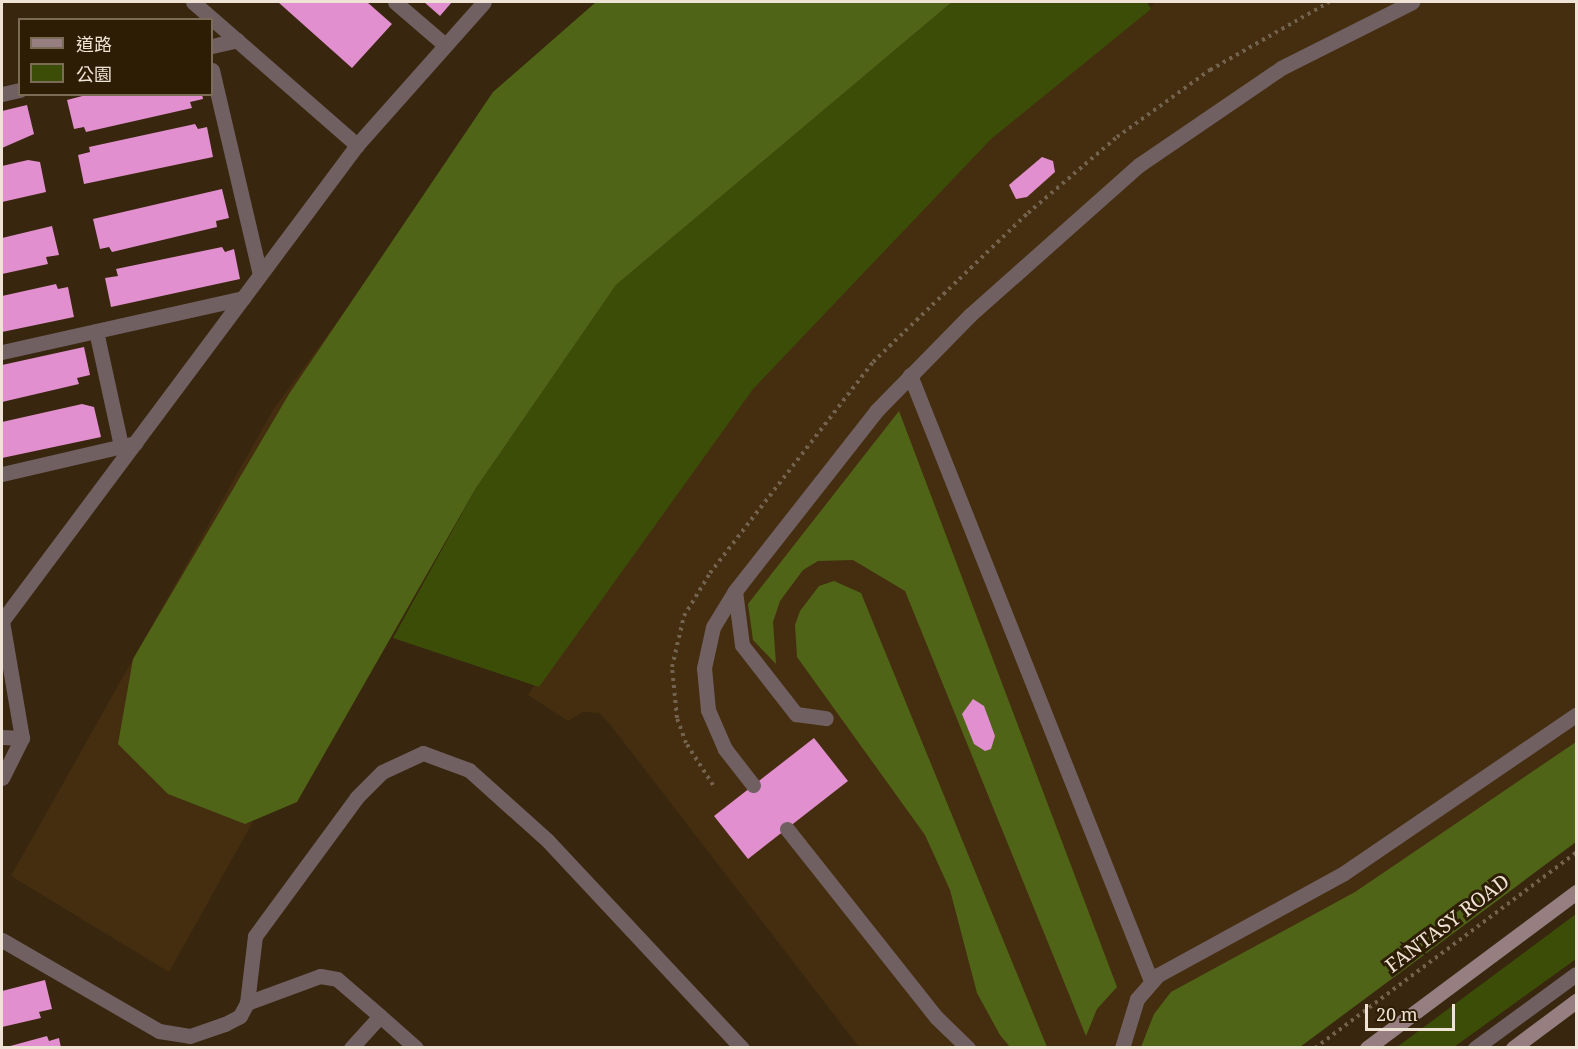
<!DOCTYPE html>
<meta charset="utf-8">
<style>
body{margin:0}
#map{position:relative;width:1578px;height:1049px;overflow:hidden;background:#38260e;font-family:"Noto Serif","Noto Sans TC",serif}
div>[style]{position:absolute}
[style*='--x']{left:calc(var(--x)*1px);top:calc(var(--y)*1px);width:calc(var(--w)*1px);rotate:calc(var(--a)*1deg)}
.built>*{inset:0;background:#452e0f}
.green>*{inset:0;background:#3c4d08}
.forest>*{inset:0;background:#4f6416}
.building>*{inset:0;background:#e28fcf}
.path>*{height:4px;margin-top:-2px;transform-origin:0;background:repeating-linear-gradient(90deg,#73634e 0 3px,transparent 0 7.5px)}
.service>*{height:15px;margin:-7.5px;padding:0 7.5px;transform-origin:7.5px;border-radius:7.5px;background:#706062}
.secondary>*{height:15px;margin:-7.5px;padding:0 7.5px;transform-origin:7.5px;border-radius:7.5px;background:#967e81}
span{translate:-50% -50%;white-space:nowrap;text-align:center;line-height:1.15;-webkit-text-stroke:6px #2e1d05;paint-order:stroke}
.street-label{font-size:20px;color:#efe3d5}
.frame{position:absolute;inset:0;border:3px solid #efe3d5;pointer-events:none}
.legend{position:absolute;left:18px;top:18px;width:195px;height:78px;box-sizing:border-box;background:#2e1d05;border:2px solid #7b6c58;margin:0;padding:8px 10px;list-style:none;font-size:18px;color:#efe3d5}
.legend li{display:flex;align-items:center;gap:12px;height:30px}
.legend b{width:30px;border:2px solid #7b6c58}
.scale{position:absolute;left:1365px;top:1004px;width:90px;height:27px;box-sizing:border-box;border:3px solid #efe3d5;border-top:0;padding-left:8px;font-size:18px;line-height:21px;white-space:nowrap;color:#efe3d5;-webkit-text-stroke:4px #2e1d05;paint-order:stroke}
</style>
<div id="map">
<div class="built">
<i style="clip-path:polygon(1156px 2px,1576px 2px,1576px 757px,1176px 1047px,859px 1047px,609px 723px,599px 713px,583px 712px,568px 721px,528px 695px,672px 467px,847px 258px)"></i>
<i style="clip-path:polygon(431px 193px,621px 243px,304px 730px,169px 972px,11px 876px,273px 410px)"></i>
</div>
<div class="green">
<i style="clip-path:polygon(952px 2px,1147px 2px,1151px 9px,991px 139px,753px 389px,539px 687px,393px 638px,476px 488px,616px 285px)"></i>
<i style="clip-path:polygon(1576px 914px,1576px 959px,1454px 1047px,1397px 1047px)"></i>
</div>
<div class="forest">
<i style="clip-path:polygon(596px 2px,952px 2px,616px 285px,476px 488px,297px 802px,245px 824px,168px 794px,118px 744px,133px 659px,289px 394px,493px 92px)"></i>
<i style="clip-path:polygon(899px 411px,1117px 987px,1097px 1009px,1086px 1036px,905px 591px,853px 560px,818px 561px,803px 570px,780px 601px,773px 622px,776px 664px,753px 640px,748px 604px)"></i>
<i style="clip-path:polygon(834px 581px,861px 593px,1047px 1047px,1010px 1047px,1000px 1035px,977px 993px,950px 890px,925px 835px,797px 657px,795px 625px,800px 611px,819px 586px)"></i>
<i style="clip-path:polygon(1576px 742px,1576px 842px,1300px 1047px,1141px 1047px,1154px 1014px,1171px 992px,1355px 892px)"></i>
</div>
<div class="building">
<i style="clip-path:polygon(278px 2px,367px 2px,392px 24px,352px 68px)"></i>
<i style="clip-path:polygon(424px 2px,452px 2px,440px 16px)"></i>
<i style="clip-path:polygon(90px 94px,202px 94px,203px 99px,190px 102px,192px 108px,86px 132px,84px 127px,74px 129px,67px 100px)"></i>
<i style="clip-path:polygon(27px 105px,34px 134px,2px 148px,2px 111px)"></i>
<i style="clip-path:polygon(195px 124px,198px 129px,207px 127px,213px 157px,84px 184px,78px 155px,90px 152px,89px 147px)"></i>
<i style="clip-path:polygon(1042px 157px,1053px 161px,1055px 172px,1027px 197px,1016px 199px,1009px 185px)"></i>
<i style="clip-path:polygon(28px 160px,40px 162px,46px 192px,2px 202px,2px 166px)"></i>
<i style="clip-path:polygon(222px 189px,229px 218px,216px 221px,217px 227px,112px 252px,109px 247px,100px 249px,93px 219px)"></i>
<i style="clip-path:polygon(52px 226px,59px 255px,46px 257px,48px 264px,2px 274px,2px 238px)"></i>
<i style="clip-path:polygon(222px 247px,225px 252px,234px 249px,240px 279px,111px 307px,105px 278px,118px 276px,116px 269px)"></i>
<i style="clip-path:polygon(56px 284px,58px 289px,68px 287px,74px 317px,2px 332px,2px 296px)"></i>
<i style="clip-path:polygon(84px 347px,90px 375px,77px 378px,79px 384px,2px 402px,2px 365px)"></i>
<i style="clip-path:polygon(82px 404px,94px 407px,101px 437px,2px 458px,2px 422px)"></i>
<i style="clip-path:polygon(973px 699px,984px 706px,995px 736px,991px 749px,985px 751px,974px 744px,962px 714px)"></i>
<i style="clip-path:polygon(814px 738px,848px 781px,748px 859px,714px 816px)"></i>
<i style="clip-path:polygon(45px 980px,52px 1009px,39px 1012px,41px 1018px,2px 1027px,2px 991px)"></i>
<i style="clip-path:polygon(47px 1036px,49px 1041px,59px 1038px,61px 1048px,3px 1048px)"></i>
</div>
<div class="path">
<i style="--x:713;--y:785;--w:50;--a:-122.7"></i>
<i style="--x:686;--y:743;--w:27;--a:-110"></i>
<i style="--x:677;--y:718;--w:51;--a:-95.6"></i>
<i style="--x:672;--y:667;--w:52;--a:-76.8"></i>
<i style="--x:684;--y:616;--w:50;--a:-58.8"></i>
<i style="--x:710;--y:573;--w:267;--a:-52.3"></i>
<i style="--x:873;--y:362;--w:215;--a:-43.9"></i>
<i style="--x:1028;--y:213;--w:117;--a:-40.5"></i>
<i style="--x:1117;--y:137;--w:115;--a:-35.8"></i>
<i style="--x:1210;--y:70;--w:137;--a:-29.7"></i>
<i style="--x:1315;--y:1048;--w:326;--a:-36.8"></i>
</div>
<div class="service">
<i style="--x:193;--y:2;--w:218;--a:41.1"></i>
<i style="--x:395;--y:2;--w:66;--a:40.7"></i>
<i style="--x:212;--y:46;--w:26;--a:-13"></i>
<i style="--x:212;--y:70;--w:210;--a:76.8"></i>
<i style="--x:2;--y:94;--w:18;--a:-13"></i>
<i style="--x:96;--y:331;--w:118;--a:77.7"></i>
<i style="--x:2;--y:352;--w:247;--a:-12.6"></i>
<i style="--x:910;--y:375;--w:652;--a:68.31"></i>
<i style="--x:2;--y:474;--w:137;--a:-13.1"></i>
<i style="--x:735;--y:591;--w:54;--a:82.6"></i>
<i style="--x:742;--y:645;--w:88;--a:52"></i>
<i style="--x:796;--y:714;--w:30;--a:8"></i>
<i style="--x:2;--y:737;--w:20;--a:3"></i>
<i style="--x:2;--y:778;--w:45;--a:-63.4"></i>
<i style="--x:22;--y:738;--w:119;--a:-99.7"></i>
<i style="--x:2;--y:621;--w:594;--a:-53.28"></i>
<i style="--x:357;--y:145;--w:191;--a:-48.4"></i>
<i style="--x:753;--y:785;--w:46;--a:-127.9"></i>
<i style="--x:725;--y:749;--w:43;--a:-113.6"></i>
<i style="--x:708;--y:710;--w:42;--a:-95.4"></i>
<i style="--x:704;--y:668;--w:42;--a:-77.6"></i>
<i style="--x:713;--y:627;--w:42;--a:-58.6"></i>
<i style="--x:735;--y:591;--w:229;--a:-51.9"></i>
<i style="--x:876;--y:411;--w:134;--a:-45.6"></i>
<i style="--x:970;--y:315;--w:226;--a:-41.6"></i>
<i style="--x:1139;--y:165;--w:172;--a:-34.3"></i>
<i style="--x:1281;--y:68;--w:147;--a:-26.7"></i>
<i style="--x:787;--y:829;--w:240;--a:51.6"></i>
<i style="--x:936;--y:1017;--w:45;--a:44.1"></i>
<i style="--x:2;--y:940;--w:181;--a:30.1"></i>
<i style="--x:159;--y:1031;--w:31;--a:9"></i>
<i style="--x:190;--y:1036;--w:37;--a:-19"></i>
<i style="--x:225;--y:1024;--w:17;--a:-28"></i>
<i style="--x:240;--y:1016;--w:15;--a:-62"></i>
<i style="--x:247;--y:1003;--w:67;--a:-83.2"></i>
<i style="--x:255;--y:936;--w:172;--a:-53.7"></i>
<i style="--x:357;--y:797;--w:35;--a:-45"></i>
<i style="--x:382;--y:772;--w:45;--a:-24.9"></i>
<i style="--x:423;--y:753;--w:49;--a:20.3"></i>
<i style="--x:469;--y:770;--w:106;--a:41.9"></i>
<i style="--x:548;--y:841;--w:284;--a:46.9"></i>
<i style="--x:247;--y:1003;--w:78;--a:-20.3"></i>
<i style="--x:320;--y:976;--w:17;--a:10"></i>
<i style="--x:337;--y:979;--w:57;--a:40.7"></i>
<i style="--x:351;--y:1048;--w:43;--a:-47.8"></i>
<i style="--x:380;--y:1016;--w:48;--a:41.6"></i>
<i style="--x:1122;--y:1048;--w:51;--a:-73"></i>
<i style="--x:1137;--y:999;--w:32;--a:-49"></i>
<i style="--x:1158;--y:975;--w:212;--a:-28.7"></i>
<i style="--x:1344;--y:873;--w:281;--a:-34.3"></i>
<i style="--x:1475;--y:1048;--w:125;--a:-36.2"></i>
</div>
<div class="secondary">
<i style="--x:1367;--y:1048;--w:261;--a:-36.7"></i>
<i style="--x:1513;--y:1048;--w:79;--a:-36.7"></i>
</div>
<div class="street-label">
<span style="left:1447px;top:923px;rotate:-37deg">FANTASY ROAD</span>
</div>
<div class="frame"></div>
<ul class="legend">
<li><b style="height:8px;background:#967e81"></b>道路</li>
<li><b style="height:16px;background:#3c4d08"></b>公園</li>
</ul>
<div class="scale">20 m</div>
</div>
